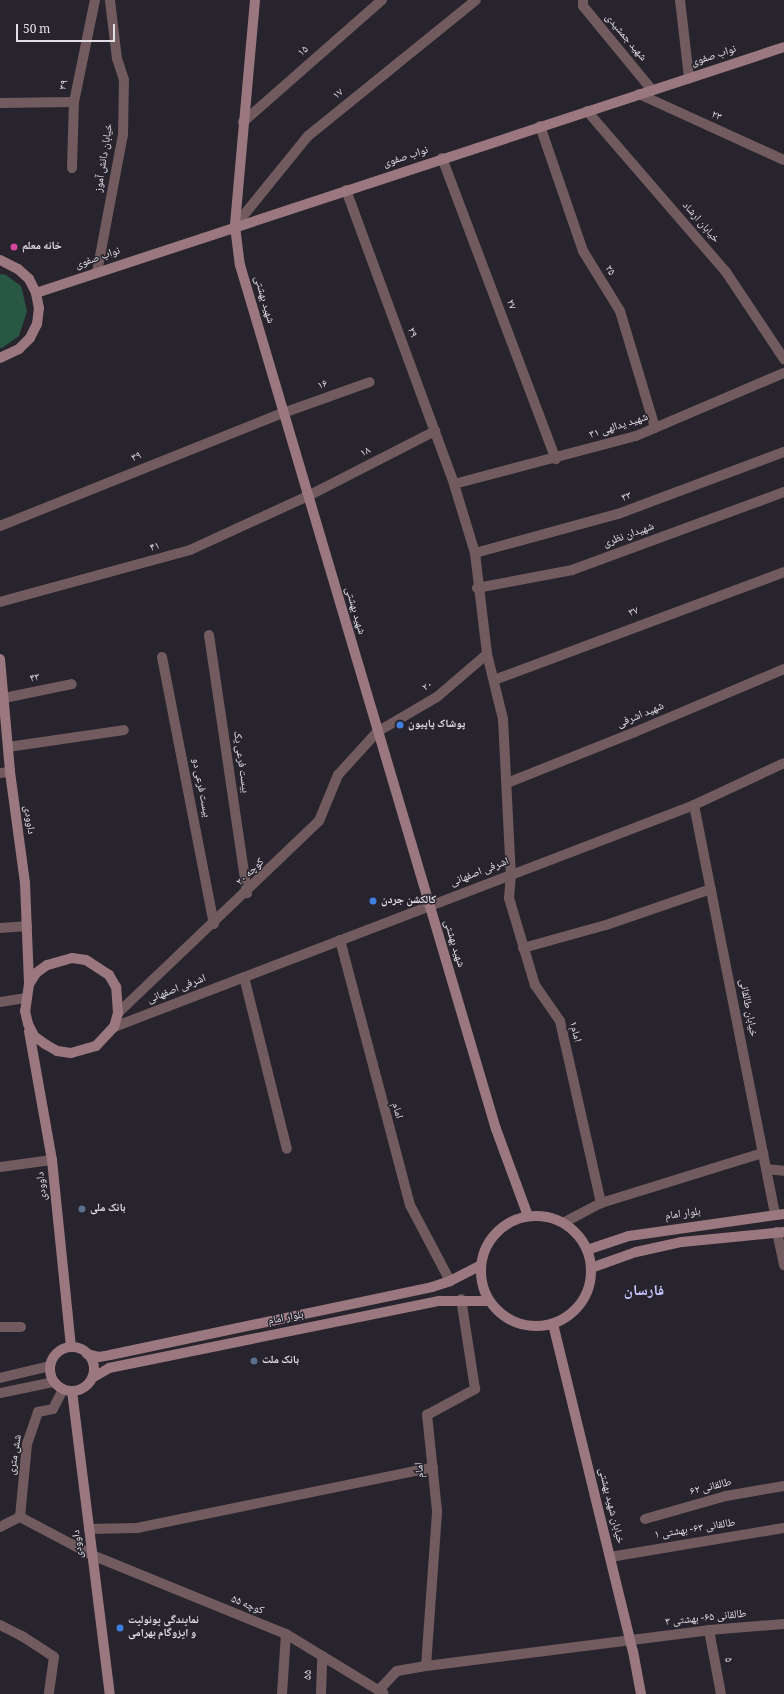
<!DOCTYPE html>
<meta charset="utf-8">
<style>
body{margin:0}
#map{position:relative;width:784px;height:1694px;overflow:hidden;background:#28242e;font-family:Georgia,"Noto Naskh Arabic",serif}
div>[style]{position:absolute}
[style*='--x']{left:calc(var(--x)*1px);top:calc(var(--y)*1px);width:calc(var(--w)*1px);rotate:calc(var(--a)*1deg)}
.green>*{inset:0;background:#285844}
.minor>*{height:10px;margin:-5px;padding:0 5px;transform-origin:5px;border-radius:5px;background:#715b5f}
.tertiary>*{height:10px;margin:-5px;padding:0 5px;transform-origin:5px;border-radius:5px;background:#715b5f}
.secondary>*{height:10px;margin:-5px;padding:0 5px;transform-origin:5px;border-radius:5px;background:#9b787f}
.secondary>.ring{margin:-5px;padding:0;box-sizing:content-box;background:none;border:10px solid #9b787f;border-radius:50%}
.dots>*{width:11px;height:11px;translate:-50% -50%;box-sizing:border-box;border:2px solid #28242e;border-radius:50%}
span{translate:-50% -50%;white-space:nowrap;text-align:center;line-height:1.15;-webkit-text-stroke:3px #28242e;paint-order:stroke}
.street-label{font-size:11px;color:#e1dfe5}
.poi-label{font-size:11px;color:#e1dfe5;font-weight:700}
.left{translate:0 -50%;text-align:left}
.district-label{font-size:15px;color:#c6c5fe;font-weight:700}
.scale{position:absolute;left:16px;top:24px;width:99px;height:18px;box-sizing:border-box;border:2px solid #e1dfe5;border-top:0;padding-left:5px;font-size:12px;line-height:14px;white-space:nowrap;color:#e1dfe5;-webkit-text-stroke:3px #28242e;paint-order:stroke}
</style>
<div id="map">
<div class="green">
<i style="clip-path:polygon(0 274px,6px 275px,21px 286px,27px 311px,19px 336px,2px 348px,0 348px)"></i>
</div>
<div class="minor">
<i style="--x:583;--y:0;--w:6;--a:90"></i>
<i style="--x:583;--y:6;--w:109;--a:50.6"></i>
<i style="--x:680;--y:0;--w:79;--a:83.4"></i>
<i style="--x:639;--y:94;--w:159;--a:24.5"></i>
<i style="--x:0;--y:103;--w:74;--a:-0.8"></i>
<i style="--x:74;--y:102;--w:104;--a:-78.4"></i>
<i style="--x:587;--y:111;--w:213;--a:49.2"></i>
<i style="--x:726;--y:272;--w:105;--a:56.3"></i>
<i style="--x:243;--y:122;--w:185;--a:-41.3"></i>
<i style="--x:540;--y:126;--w:132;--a:71"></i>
<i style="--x:583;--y:251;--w:70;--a:58.3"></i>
<i style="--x:620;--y:311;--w:122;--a:73.3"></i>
<i style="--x:442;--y:158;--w:322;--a:69.3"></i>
<i style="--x:72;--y:168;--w:66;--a:-88.3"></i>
<i style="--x:346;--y:190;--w:313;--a:69.8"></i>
<i style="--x:454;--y:484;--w:72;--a:73.1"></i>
<i style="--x:475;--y:553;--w:102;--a:83.2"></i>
<i style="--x:487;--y:654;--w:67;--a:76.2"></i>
<i style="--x:503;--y:719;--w:156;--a:87.1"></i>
<i style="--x:511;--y:875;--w:23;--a:95"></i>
<i style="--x:509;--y:898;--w:91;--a:73.4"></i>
<i style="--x:535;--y:985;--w:44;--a:55.2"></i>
<i style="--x:560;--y:1021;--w:187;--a:77.3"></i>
<i style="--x:235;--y:226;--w:116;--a:-51"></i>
<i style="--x:308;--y:136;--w:216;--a:-39"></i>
<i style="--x:454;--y:484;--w:188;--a:-14.8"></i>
<i style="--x:636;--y:436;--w:161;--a:-23.1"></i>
<i style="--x:0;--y:526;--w:305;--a:-21.8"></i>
<i style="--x:283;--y:413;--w:92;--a:-19.6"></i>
<i style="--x:475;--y:553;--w:148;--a:-15.3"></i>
<i style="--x:618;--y:514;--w:177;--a:-20.5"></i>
<i style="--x:477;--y:588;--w:97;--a:-10.7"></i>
<i style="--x:572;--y:570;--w:226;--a:-20.2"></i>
<i style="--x:0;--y:602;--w:197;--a:-15.3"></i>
<i style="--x:190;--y:550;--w:130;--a:-24.6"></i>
<i style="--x:308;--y:496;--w:143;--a:-27.1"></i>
<i style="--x:209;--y:635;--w:261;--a:81.6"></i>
<i style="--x:162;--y:657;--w:272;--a:79"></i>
<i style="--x:494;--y:680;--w:309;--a:-20.4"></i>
<i style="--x:4;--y:698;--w:69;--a:-11.6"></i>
<i style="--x:8;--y:747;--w:117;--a:-8.3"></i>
<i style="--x:0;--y:773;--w:10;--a:-6"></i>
<i style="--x:507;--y:783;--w:138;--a:-21.7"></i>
<i style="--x:635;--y:732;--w:162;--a:-22.9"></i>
<i style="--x:0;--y:928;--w:27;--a:-4"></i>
<i style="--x:340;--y:940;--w:274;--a:75.2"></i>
<i style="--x:410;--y:1205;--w:86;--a:62.2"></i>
<i style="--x:523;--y:948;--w:86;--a:-15.5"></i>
<i style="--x:606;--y:925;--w:111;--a:-18.9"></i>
<i style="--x:244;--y:977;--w:177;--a:76"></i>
<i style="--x:118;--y:1013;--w:278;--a:-43.7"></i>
<i style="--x:319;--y:821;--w:50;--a:-67.6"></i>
<i style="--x:338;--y:775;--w:58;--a:-47.8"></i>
<i style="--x:377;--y:732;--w:69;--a:-30.3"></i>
<i style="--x:437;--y:697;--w:66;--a:-40.7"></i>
<i style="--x:0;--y:1167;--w:52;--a:-7.7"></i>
<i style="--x:766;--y:1169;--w:18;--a:6"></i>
<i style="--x:563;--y:1223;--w:43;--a:-27.8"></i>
<i style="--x:601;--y:1203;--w:170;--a:-17.2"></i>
<i style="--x:0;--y:1327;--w:21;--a:0"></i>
<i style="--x:0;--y:1378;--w:51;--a:-13.5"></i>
<i style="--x:0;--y:1393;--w:54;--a:-11.7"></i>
<i style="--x:20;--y:1517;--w:81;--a:27.8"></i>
<i style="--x:92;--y:1555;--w:209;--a:22.2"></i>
<i style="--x:286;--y:1634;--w:114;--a:31.3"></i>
<i style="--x:645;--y:1519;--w:84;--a:-15.9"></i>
<i style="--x:726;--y:1496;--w:59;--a:-9.8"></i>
<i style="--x:0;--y:1527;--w:22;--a:-27"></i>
<i style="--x:20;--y:1517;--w:73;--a:-84.5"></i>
<i style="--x:27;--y:1444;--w:34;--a:-71"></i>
<i style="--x:38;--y:1412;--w:15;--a:-11"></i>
<i style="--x:53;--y:1409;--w:22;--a:-63"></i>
<i style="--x:89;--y:1529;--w:48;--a:-1.2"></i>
<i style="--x:137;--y:1528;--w:302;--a:-11.6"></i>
<i style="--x:610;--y:1557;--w:176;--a:-9.5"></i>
<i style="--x:0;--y:1625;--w:25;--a:27"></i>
<i style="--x:22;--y:1636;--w:38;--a:33"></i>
<i style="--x:54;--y:1657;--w:36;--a:98"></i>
<i style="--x:709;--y:1630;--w:65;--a:79.4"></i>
<i style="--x:426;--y:1666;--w:155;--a:-85.9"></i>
<i style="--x:437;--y:1511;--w:97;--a:-95.9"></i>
<i style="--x:427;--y:1415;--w:55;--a:-28.4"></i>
<i style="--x:475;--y:1389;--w:91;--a:-98.8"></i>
<i style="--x:379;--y:1690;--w:26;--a:-47"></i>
<i style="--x:397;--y:1671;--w:29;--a:-10"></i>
<i style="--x:426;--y:1666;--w:285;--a:-7.2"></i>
<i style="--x:709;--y:1630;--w:75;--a:-4.6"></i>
<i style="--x:282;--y:1694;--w:60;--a:-86.2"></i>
<i style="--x:321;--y:1694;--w:38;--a:-88"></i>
</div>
<div class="tertiary">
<i style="--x:97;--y:272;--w:139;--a:-79.3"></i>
<i style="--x:123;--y:135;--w:55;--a:-89"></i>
<i style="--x:124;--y:80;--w:22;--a:-108"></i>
<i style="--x:117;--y:59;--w:59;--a:-96.8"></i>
<i style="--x:694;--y:805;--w:418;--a:78.8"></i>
<i style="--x:0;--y:1002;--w:25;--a:-9"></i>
<i style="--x:114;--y:1027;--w:621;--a:-20.94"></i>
<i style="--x:694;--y:805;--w:99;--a:-25"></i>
<i style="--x:777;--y:1232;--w:34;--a:78"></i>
</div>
<div class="secondary">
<i style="--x:255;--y:0;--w:227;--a:95.1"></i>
<i style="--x:235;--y:226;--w:39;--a:83"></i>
<i style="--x:240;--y:265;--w:901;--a:73.5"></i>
<i style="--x:496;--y:1129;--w:93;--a:69.8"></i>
<i style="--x:0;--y:260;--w:20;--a:27"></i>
<i style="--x:18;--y:269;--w:15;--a:42"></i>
<i style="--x:29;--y:279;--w:16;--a:63"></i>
<i style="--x:36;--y:293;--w:15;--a:79"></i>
<i style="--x:39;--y:308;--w:16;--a:97"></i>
<i style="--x:37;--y:324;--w:16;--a:117"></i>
<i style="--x:30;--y:338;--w:16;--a:135"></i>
<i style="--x:19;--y:349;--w:21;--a:155"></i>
<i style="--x:36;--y:293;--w:787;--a:-18.2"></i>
<i style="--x:0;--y:659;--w:113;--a:84.9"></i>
<i style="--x:10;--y:772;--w:112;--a:82.3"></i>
<i style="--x:25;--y:883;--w:101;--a:87.7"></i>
<i style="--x:29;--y:984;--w:27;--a:98"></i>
<i style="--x:25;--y:1011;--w:13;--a:77"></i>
<i style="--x:28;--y:1024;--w:13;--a:63"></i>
<i style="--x:34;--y:1036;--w:14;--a:36"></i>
<i style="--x:45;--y:1044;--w:14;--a:30"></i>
<i style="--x:57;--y:1051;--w:14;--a:8"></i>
<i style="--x:71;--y:1053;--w:26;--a:-16"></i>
<i style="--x:96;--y:1046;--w:26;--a:-47"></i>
<i style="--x:114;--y:1027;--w:15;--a:-74"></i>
<i style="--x:118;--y:1013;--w:26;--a:-94"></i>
<i style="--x:116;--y:987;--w:14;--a:-120"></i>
<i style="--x:109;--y:975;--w:27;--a:-147"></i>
<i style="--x:86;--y:960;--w:14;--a:-172"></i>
<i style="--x:72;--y:958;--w:26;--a:164"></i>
<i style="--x:47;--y:965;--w:14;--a:144"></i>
<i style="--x:36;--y:973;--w:13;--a:122"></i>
<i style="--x:29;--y:1031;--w:131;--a:79.9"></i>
<i style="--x:52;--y:1160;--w:188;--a:84.2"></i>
<i class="ring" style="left:481px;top:1216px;width:100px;height:100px"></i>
<i style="--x:587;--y:1250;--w:44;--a:-18.4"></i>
<i style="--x:629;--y:1236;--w:157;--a:-8.1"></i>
<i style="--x:591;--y:1268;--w:48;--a:-19.6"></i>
<i style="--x:636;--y:1252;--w:47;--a:-12.3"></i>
<i style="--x:682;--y:1242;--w:102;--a:-5.6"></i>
<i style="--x:553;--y:1324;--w:337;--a:76.3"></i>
<i style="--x:633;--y:1651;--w:44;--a:79.5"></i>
<i class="ring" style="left:50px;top:1347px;width:34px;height:34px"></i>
<i style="--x:87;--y:1354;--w:12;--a:14"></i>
<i style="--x:99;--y:1357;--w:11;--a:-10"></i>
<i style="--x:110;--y:1355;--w:329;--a:-11.9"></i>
<i style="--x:432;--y:1287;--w:19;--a:-18"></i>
<i style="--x:450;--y:1281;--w:34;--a:-27"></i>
<i style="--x:92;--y:1378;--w:20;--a:-30"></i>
<i style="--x:109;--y:1368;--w:337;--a:-11.5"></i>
<i style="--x:439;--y:1301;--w:49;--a:0"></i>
<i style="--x:72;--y:1391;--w:305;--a:82.9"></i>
</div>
<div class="dots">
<i style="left:14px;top:247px;background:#d1479c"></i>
<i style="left:400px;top:725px;background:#3f7fe0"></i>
<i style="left:373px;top:901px;background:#3f7fe0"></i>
<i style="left:82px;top:1209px;background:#5c6f8a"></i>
<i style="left:254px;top:1361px;background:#5c6f8a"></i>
<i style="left:120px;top:1628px;background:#3f7fe0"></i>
</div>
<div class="street-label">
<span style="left:625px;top:38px;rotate:50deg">شهید جمشیدی</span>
<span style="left:304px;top:52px;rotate:-41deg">۱۵</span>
<span style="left:714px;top:57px;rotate:-18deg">نواب صفوی</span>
<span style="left:65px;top:85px;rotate:-79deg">۳۹</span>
<span style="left:339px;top:95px;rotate:-39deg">۱۷</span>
<span style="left:716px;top:117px;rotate:25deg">۲۳</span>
<span style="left:105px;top:158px;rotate:-81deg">خیابان دانش آموز</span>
<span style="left:406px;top:158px;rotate:-18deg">نواب صفوی</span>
<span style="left:700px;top:223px;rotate:49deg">خیابان ارشاد</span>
<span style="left:98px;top:259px;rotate:-19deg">نواب صفوی</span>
<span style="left:609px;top:271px;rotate:59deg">۲۵</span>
<span style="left:263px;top:300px;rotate:74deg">شهید بهشتی</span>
<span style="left:510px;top:305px;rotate:70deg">۲۷</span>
<span style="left:411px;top:333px;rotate:70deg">۲۹</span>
<span style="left:323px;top:386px;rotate:-20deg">۱۶</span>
<span style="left:619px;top:427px;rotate:-18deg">۳۱ شهید یدالهی</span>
<span style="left:366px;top:453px;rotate:-27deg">۱۸</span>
<span style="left:137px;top:458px;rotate:-22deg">۳۹</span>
<span style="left:627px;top:498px;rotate:-21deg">۳۳</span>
<span style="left:629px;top:536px;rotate:-20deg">شهیدان نظری</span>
<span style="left:155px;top:548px;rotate:-15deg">۴۱</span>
<span style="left:354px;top:611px;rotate:74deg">شهید بهشتی</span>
<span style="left:634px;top:613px;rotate:-20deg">۳۷</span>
<span style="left:35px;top:679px;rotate:-12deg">۴۳</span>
<span style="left:428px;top:687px;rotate:-35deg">۲۰</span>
<span style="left:641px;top:716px;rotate:-23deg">شهید اشرفی</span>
<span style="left:240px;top:762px;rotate:82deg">بیست فرعی یک</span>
<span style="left:200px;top:788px;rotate:79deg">بیست فرعی دو</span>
<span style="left:28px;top:820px;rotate:82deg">داوودی</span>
<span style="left:251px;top:873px;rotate:-44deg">کوچه ۲۰</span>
<span style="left:480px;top:873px;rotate:-21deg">اشرفی اصفهانی</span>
<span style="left:453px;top:944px;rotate:73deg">شهید بهشتی</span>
<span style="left:177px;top:990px;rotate:-21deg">اشرفی اصفهانی</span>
<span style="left:747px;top:1008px;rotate:79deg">خیابان طالقانی</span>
<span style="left:574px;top:1032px;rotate:76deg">امام۱</span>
<span style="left:396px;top:1111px;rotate:75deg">امام</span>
<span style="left:43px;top:1186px;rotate:-96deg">داوودی</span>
<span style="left:683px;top:1215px;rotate:-8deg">بلوار امام</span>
<span style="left:286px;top:1319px;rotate:-11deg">بلوار امام</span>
<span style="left:16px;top:1455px;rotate:-81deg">شش متری</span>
<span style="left:421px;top:1470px;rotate:-96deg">امام</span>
<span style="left:711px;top:1488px;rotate:-14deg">طالقانی ۶۲</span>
<span style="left:610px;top:1506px;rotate:76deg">خیابان شهید بهشتی</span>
<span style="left:695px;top:1530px;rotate:-9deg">طالقانی ۶۳- بهشتی ۱</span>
<span style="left:79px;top:1544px;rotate:-97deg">داوودی</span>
<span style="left:247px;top:1606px;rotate:22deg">کوچه ۵۵</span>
<span style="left:706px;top:1619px;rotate:-6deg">طالقانی ۶۵- بهشتی ۳</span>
<span style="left:727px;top:1660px;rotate:79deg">۵</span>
<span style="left:309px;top:1675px;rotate:-87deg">۵۵</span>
</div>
<div class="poi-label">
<span class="left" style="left:22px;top:247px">خانه معلم</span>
<span class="left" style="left:408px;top:725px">پوشاک پاپیون</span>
<span class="left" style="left:381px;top:901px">کالکشن جردن</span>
<span class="left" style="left:90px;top:1209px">بانک ملی</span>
<span class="left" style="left:262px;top:1361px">بانک ملت</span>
<span class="left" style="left:128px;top:1628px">نمایندگی یونولیت<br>و ایزوگام بهرامی</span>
</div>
<div class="district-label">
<span style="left:644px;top:1293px">فارسان</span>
</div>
<div class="scale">50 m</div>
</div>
